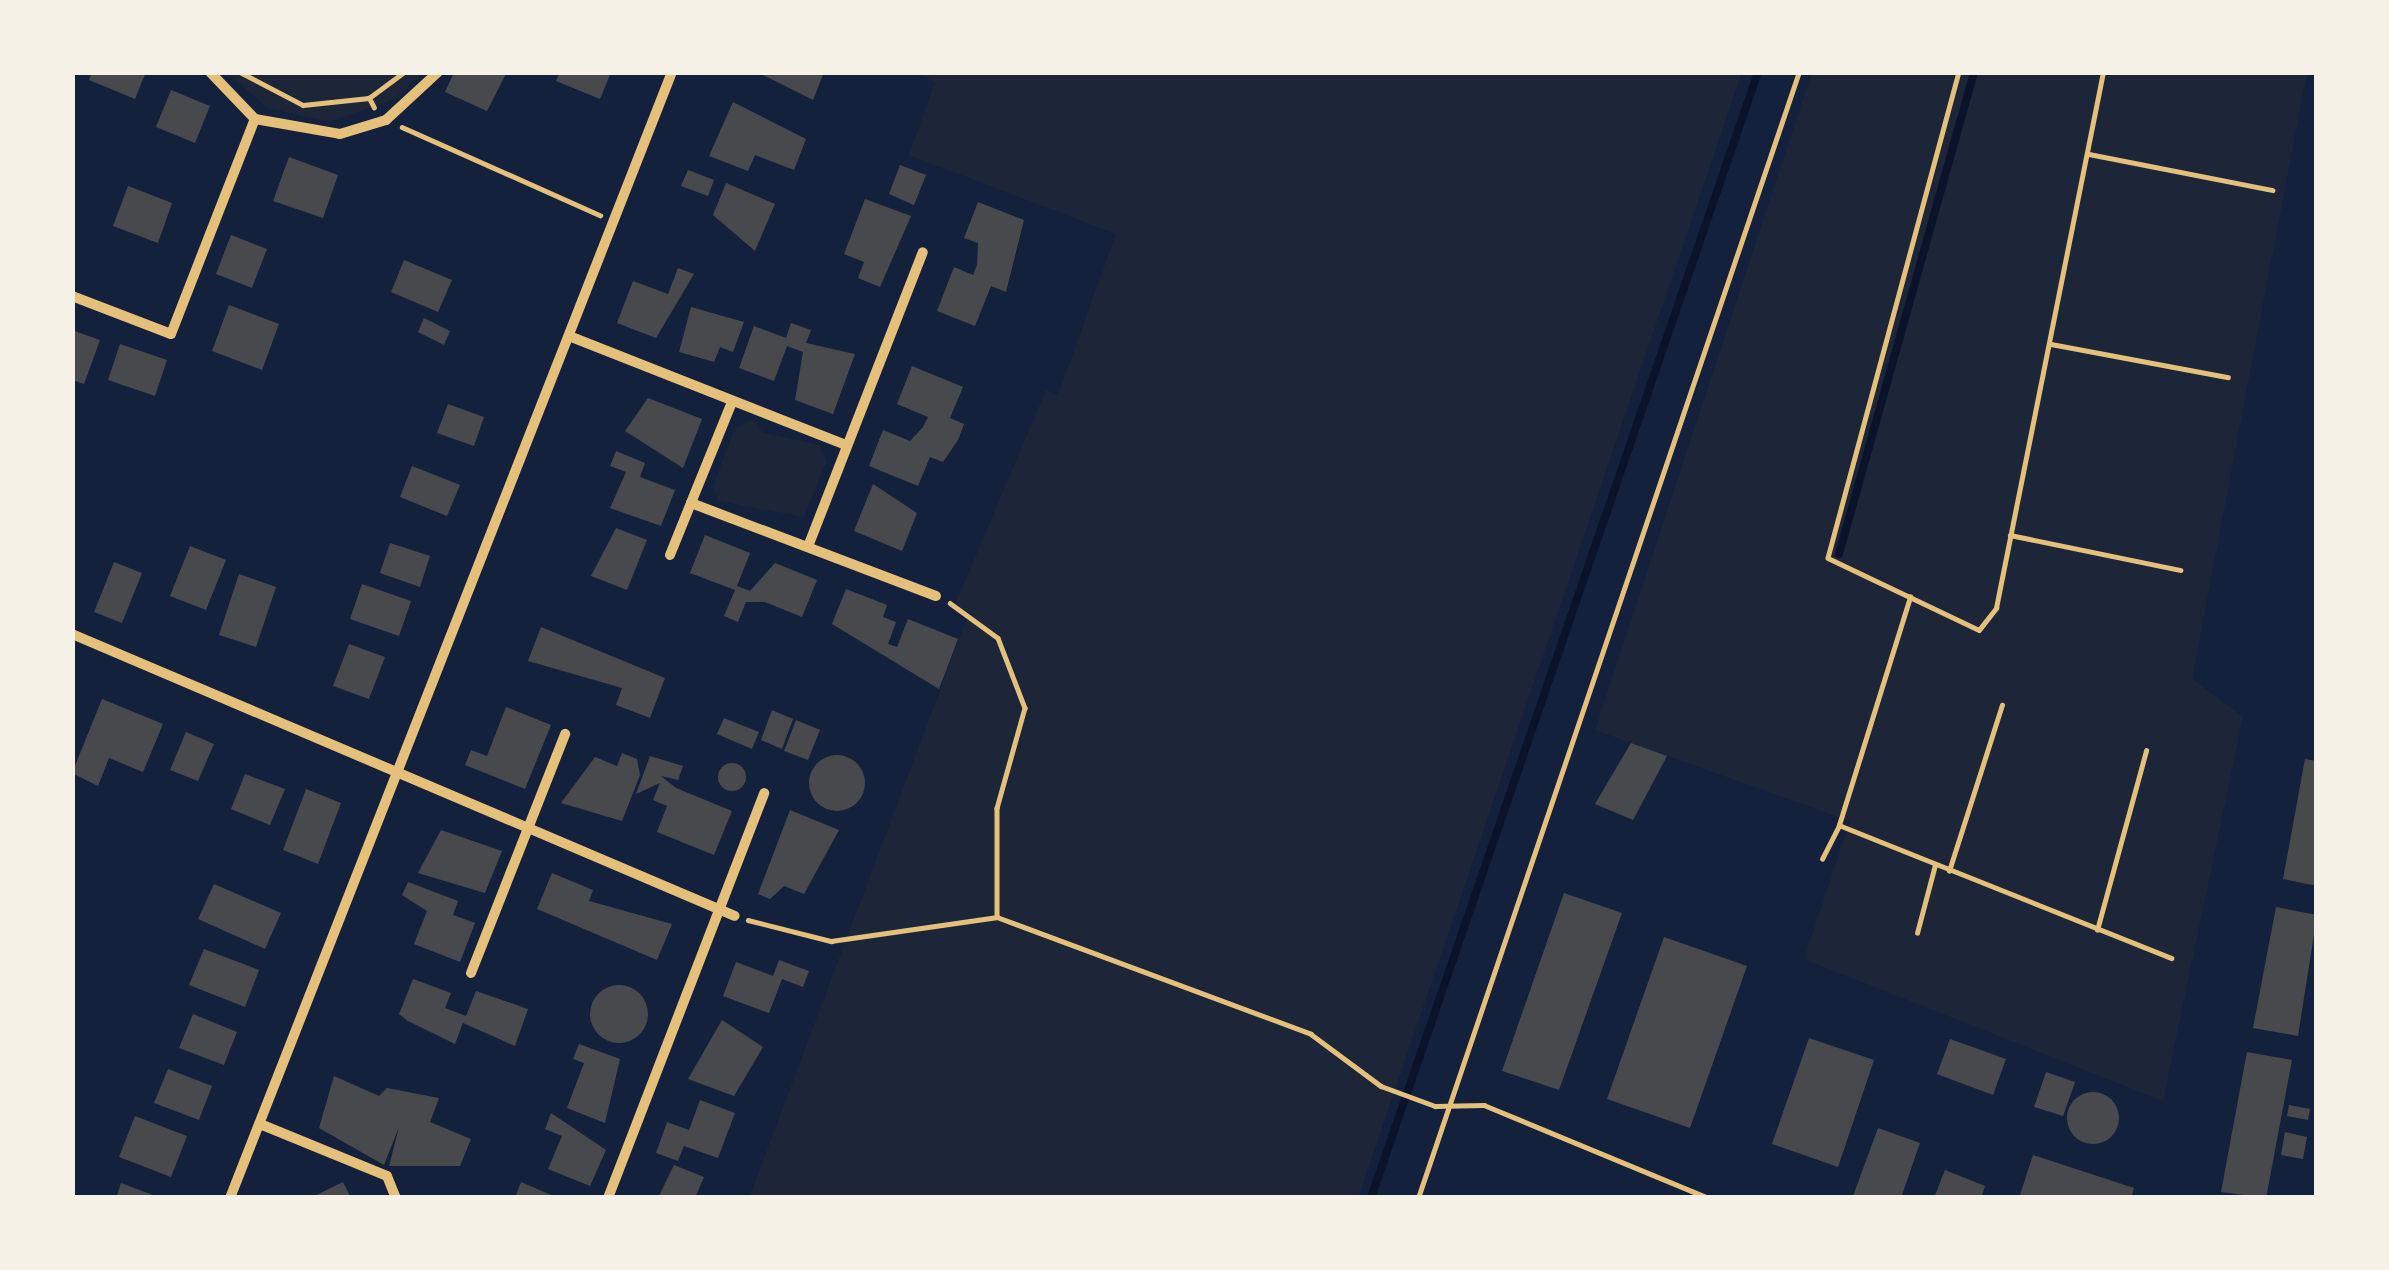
<!DOCTYPE html>
<style>
body{margin:0}
#map{position:relative;width:2389px;height:1270px;overflow:hidden;background:#14213d;font-family:"Playfair Display",serif}
div>[style]{position:absolute}
[style*='--x']{left:calc(var(--x)*1px);top:calc(var(--y)*1px);width:calc(var(--w)*1px);rotate:calc(var(--a)*1deg)}
.green>*{inset:0;background:#1d2539}
.stream>*{height:8px;margin:-4px;padding:0 4px;transform-origin:4px;border-radius:4px;background:#0b132b}
.building>*{inset:0;background:#48494c}
.round{border-radius:50%}
.path>*{height:4.5px;margin:-2.25px;padding:0 2.25px;transform-origin:2.25px;border-radius:2.25px;background:#e5c07b}
.minor>*{height:10px;margin:-5px;padding:0 5px;transform-origin:5px;border-radius:5px;background:#e5c07b}
span{translate:-50% -50%;white-space:nowrap;text-align:center;line-height:1.15;-webkit-text-stroke:9px #f6f1e7;paint-order:stroke}
.frame{position:absolute;inset:0;border:75px solid #f6f1e7;pointer-events:none}
</style>
<div id="map">
<div class="green">
<i style="clip-path:polygon(227px 72px,423px 72px,395px 99px,329px 122px,267px 108px)"></i>
<i style="clip-path:polygon(914px 72px,1742px 72px,1358px 1198px,749px 1198px,968px 616px,955px 605px,1046px 390px,1058px 395px,1116px 234px,909px 155px,935px 82px)"></i>
<i style="clip-path:polygon(1812px 72px,2307px 72px,2192px 679px,2243px 717px,2163px 1101px,1804px 959px,1850px 821px,1595px 730px)"></i>
<i style="clip-path:polygon(753px 420px,763px 433px,820px 445px,826px 462px,804px 517px,719px 501px,713px 486px,735px 428px)"></i>
</div>
<div class="stream">
<i style="--x:1839;--y:554;--w:501;--a:-74.35"></i>
<i style="--x:1371;--y:1198;--w:1191;--a:-71.03"></i>
</div>
<div class="building">
<i style="clip-path:polygon(92px 72px,146px 72px,135px 99px,89px 80px)"></i>
<i style="clip-path:polygon(454px 72px,507px 72px,487px 111px,445px 92px)"></i>
<i style="clip-path:polygon(560px 72px,611px 72px,600px 99px,556px 81px)"></i>
<i style="clip-path:polygon(757px 72px,824px 72px,813px 100px)"></i>
<i style="clip-path:polygon(171px 90px,210px 106px,195px 143px,156px 127px)"></i>
<i style="clip-path:polygon(733px 102px,806px 139px,794px 170px,755px 155px,748px 171px,709px 156px)"></i>
<i style="clip-path:polygon(289px 157px,338px 175px,323px 218px,273px 201px)"></i>
<i style="clip-path:polygon(900px 165px,926px 175px,914px 205px,889px 194px)"></i>
<i style="clip-path:polygon(688px 170px,714px 180px,708px 196px,681px 186px)"></i>
<i style="clip-path:polygon(726px 183px,775px 204px,755px 251px,713px 215px)"></i>
<i style="clip-path:polygon(128px 186px,172px 203px,158px 243px,113px 226px)"></i>
<i style="clip-path:polygon(865px 199px,911px 216px,880px 287px,858px 278px,864px 262px,844px 254px)"></i>
<i style="clip-path:polygon(978px 202px,1024px 220px,1006px 292px,991px 286px,975px 326px,937px 311px,954px 267px,973px 275px,977px 265px,978px 243px,964px 238px)"></i>
<i style="clip-path:polygon(231px 235px,267px 249px,252px 288px,216px 274px)"></i>
<i style="clip-path:polygon(404px 260px,452px 280px,438px 312px,391px 292px)"></i>
<i style="clip-path:polygon(678px 268px,694px 274px,656px 338px,617px 323px,633px 281px,668px 294px)"></i>
<i style="clip-path:polygon(229px 305px,279px 324px,262px 370px,212px 351px)"></i>
<i style="clip-path:polygon(691px 307px,744px 322px,733px 352px,720px 347px,714px 362px,679px 352px)"></i>
<i style="clip-path:polygon(424px 318px,450px 331px,444px 345px,418px 332px)"></i>
<i style="clip-path:polygon(791px 323px,811px 330px,806px 343px,855px 354px,833px 414px,795px 400px,803px 352px,787px 346px,774px 381px,739px 368px,754px 326px,786px 338px)"></i>
<i style="clip-path:polygon(72px 330px,100px 340px,84px 384px,72px 380px)"></i>
<i style="clip-path:polygon(120px 344px,167px 360px,155px 396px,108px 380px)"></i>
<i style="clip-path:polygon(912px 366px,963px 387px,950px 418px,964px 424px,958px 440px,943px 462px,930px 457px,918px 486px,869px 466px,883px 430px,910px 441px,923px 427px,928px 417px,897px 404px)"></i>
<i style="clip-path:polygon(648px 398px,702px 419px,683px 468px,625px 431px)"></i>
<i style="clip-path:polygon(448px 404px,484px 417px,474px 446px,437px 433px)"></i>
<i style="clip-path:polygon(616px 451px,645px 463px,640px 477px,675px 490px,661px 526px,610px 508px,626px 472px,610px 466px)"></i>
<i style="clip-path:polygon(412px 466px,460px 485px,447px 516px,400px 497px)"></i>
<i style="clip-path:polygon(873px 484px,917px 513px,902px 551px,854px 531px)"></i>
<i style="clip-path:polygon(616px 528px,647px 540px,627px 590px,591px 576px)"></i>
<i style="clip-path:polygon(705px 535px,750px 553px,737px 586px,750px 591px,775px 563px,817px 580px,802px 617px,765px 602px,746px 602px,738px 622px,724px 616px,735px 590px,690px 573px)"></i>
<i style="clip-path:polygon(390px 543px,430px 556px,420px 587px,380px 573px)"></i>
<i style="clip-path:polygon(190px 546px,226px 560px,206px 610px,170px 596px)"></i>
<i style="clip-path:polygon(114px 562px,142px 573px,122px 623px,94px 612px)"></i>
<i style="clip-path:polygon(239px 574px,276px 587px,256px 647px,219px 635px)"></i>
<i style="clip-path:polygon(362px 584px,411px 601px,399px 636px,350px 619px)"></i>
<i style="clip-path:polygon(846px 589px,887px 605px,883px 617px,896px 622px,888px 644px,897px 647px,908px 619px,958px 639px,939px 689px,832px 624px)"></i>
<i style="clip-path:polygon(541px 627px,665px 678px,650px 718px,616px 705px,622px 688px,528px 661px)"></i>
<i style="clip-path:polygon(349px 644px,385px 657px,369px 699px,333px 686px)"></i>
<i style="clip-path:polygon(102px 699px,163px 724px,143px 772px,109px 758px,98px 786px,72px 773px)"></i>
<i style="clip-path:polygon(506px 707px,551px 725px,525px 789px,465px 765px,471px 750px,487px 756px)"></i>
<i style="clip-path:polygon(772px 710px,793px 719px,782px 749px,761px 740px)"></i>
<i style="clip-path:polygon(724px 718px,759px 732px,752px 749px,717px 734px)"></i>
<i style="clip-path:polygon(796px 720px,820px 730px,808px 760px,784px 751px)"></i>
<i style="clip-path:polygon(186px 732px,214px 744px,198px 781px,170px 770px)"></i>
<i style="clip-path:polygon(1631px 743px,1667px 756px,1633px 820px,1595px 804px)"></i>
<i style="clip-path:polygon(622px 753px,637px 759px,640px 775px,622px 821px,561px 803px,595px 757px,617px 766px)"></i>
<i class="round" style="left:809px;top:755px;width:56px;height:56px"></i>
<i style="clip-path:polygon(650px 756px,683px 766px,678px 780px,661px 776px,676px 788px,732px 811px,714px 855px,657px 832px,667px 806px,653px 800px,660px 783px,636px 794px)"></i>
<i style="clip-path:polygon(2305px 759px,2317px 761px,2317px 886px,2283px 879px)"></i>
<i class="round" style="left:718px;top:763px;width:28px;height:28px"></i>
<i style="clip-path:polygon(245px 774px,285px 789px,270px 825px,231px 809px)"></i>
<i style="clip-path:polygon(306px 789px,341px 803px,318px 864px,283px 850px)"></i>
<i style="clip-path:polygon(790px 810px,839px 830px,804px 894px,784px 886px,770px 899px,758px 894px)"></i>
<i style="clip-path:polygon(441px 830px,502px 851px,485px 893px,418px 873px)"></i>
<i style="clip-path:polygon(552px 873px,593px 890px,589px 901px,672px 924px,657px 960px,537px 909px)"></i>
<i style="clip-path:polygon(408px 882px,458px 901px,453px 915px,475px 923px,460px 962px,414px 944px,427px 911px,402px 895px)"></i>
<i style="clip-path:polygon(214px 884px,281px 913px,265px 949px,198px 919px)"></i>
<i style="clip-path:polygon(1564px 893px,1622px 913px,1559px 1090px,1502px 1071px)"></i>
<i style="clip-path:polygon(2276px 907px,2317px 915px,2298px 1036px,2253px 1028px)"></i>
<i style="clip-path:polygon(1664px 937px,1747px 966px,1690px 1128px,1607px 1099px)"></i>
<i style="clip-path:polygon(204px 949px,259px 970px,245px 1007px,189px 985px)"></i>
<i style="clip-path:polygon(779px 960px,809px 971px,803px 987px,782px 979px,769px 1013px,723px 996px,736px 962px,773px 976px)"></i>
<i style="clip-path:polygon(413px 979px,451px 993px,445px 1008px,466px 1016px,476px 991px,528px 1009px,515px 1046px,463px 1023px,455px 1044px,408px 1021px,399px 1014px)"></i>
<i class="round" style="left:590px;top:985px;width:58px;height:58px"></i>
<i style="clip-path:polygon(193px 1014px,237px 1032px,224px 1065px,179px 1048px)"></i>
<i style="clip-path:polygon(722px 1020px,763px 1047px,734px 1096px,688px 1079px)"></i>
<i style="clip-path:polygon(1809px 1038px,1874px 1060px,1838px 1167px,1772px 1144px)"></i>
<i style="clip-path:polygon(1950px 1039px,2006px 1059px,1993px 1095px,1937px 1074px)"></i>
<i style="clip-path:polygon(579px 1044px,620px 1059px,605px 1123px,567px 1108px,584px 1063px,573px 1059px)"></i>
<i style="clip-path:polygon(2247px 1052px,2292px 1060px,2266px 1198px,2221px 1192px)"></i>
<i style="clip-path:polygon(168px 1069px,212px 1086px,199px 1120px,154px 1103px)"></i>
<i style="clip-path:polygon(2046px 1072px,2075px 1082px,2063px 1116px,2034px 1107px)"></i>
<i style="clip-path:polygon(334px 1076px,379px 1096px,387px 1088px,439px 1098px,430px 1122px,471px 1139px,460px 1166px,389px 1166px,399px 1127px,384px 1165px,319px 1128px)"></i>
<i class="round" style="left:2067px;top:1092px;width:52px;height:52px"></i>
<i style="clip-path:polygon(700px 1100px,735px 1113px,718px 1158px,684px 1146px,678px 1161px,656px 1153px,667px 1122px,689px 1130px)"></i>
<i style="clip-path:polygon(2289px 1105px,2310px 1109px,2308px 1120px,2287px 1116px)"></i>
<i style="clip-path:polygon(551px 1113px,606px 1150px,590px 1186px,548px 1169px,562px 1136px,545px 1129px)"></i>
<i style="clip-path:polygon(135px 1116px,187px 1136px,171px 1177px,119px 1157px)"></i>
<i style="clip-path:polygon(1878px 1128px,1920px 1143px,1901px 1198px,1853px 1196px)"></i>
<i style="clip-path:polygon(2285px 1132px,2307px 1137px,2303px 1159px,2281px 1155px)"></i>
<i style="clip-path:polygon(2033px 1155px,2134px 1188px,2131px 1198px,2019px 1198px)"></i>
<i style="clip-path:polygon(674px 1165px,704px 1177px,695px 1198px,658px 1198px)"></i>
<i style="clip-path:polygon(1945px 1170px,1985px 1186px,1981px 1198px,1934px 1198px)"></i>
<i style="clip-path:polygon(343px 1182px,351px 1198px,310px 1198px)"></i>
<i style="clip-path:polygon(521px 1182px,558px 1198px,515px 1198px)"></i>
<i style="clip-path:polygon(121px 1183px,161px 1198px,116px 1198px)"></i>
</div>
<div class="path">
<i style="--x:240;--y:72;--w:71;--a:27.6"></i>
<i style="--x:303;--y:105;--w:66;--a:-6.1"></i>
<i style="--x:1959;--y:72;--w:503;--a:105.09"></i>
<i style="--x:1828;--y:558;--w:167;--a:25.5"></i>
<i style="--x:1979;--y:630;--w:28;--a:-52"></i>
<i style="--x:1996;--y:608;--w:547;--a:-78.71"></i>
<i style="--x:374;--y:108;--w:11;--a:-117"></i>
<i style="--x:369;--y:98;--w:44;--a:-36.6"></i>
<i style="--x:402;--y:127;--w:217;--a:24"></i>
<i style="--x:2089;--y:154;--w:187;--a:11.1"></i>
<i style="--x:2051;--y:344;--w:180;--a:10.6"></i>
<i style="--x:2010;--y:535;--w:174;--a:11.6"></i>
<i style="--x:950;--y:603;--w:59;--a:36.1"></i>
<i style="--x:998;--y:638;--w:75;--a:68.9"></i>
<i style="--x:1025;--y:708;--w:104;--a:105.6"></i>
<i style="--x:997;--y:808;--w:109;--a:90"></i>
<i style="--x:1839;--y:825;--w:239;--a:-72.7"></i>
<i style="--x:1822;--y:859;--w:38;--a:-63"></i>
<i style="--x:1839;--y:825;--w:358;--a:21.8"></i>
<i style="--x:1949;--y:871;--w:174;--a:-72.3"></i>
<i style="--x:748;--y:920;--w:86;--a:14.2"></i>
<i style="--x:831;--y:941;--w:168;--a:-8.2"></i>
<i style="--x:997;--y:917;--w:335;--a:20.4"></i>
<i style="--x:1311;--y:1034;--w:87;--a:36.6"></i>
<i style="--x:1381;--y:1086;--w:58;--a:20.3"></i>
<i style="--x:1435;--y:1106;--w:49;--a:-1.2"></i>
<i style="--x:1484;--y:1105;--w:243;--a:22.5"></i>
<i style="--x:2097;--y:930;--w:186;--a:-74.7"></i>
<i style="--x:1917;--y:933;--w:70;--a:-75.2"></i>
<i style="--x:1418;--y:1198;--w:1189;--a:-71.31"></i>
</div>
<div class="minor">
<i style="--x:210;--y:72;--w:65;--a:46.2"></i>
<i style="--x:255;--y:119;--w:86;--a:10"></i>
<i style="--x:340;--y:134;--w:48;--a:-16.9"></i>
<i style="--x:386;--y:120;--w:71;--a:-42.7"></i>
<i style="--x:72;--y:296;--w:106;--a:21"></i>
<i style="--x:171;--y:334;--w:231;--a:-68.7"></i>
<i style="--x:569;--y:336;--w:298;--a:21.5"></i>
<i style="--x:732;--y:402;--w:109;--a:112.1"></i>
<i style="--x:691;--y:503;--w:262;--a:20.8"></i>
<i style="--x:809;--y:544;--w:313;--a:-68.7"></i>
<i style="--x:670;--y:555;--w:56;--a:-68"></i>
<i style="--x:72;--y:634;--w:720;--a:23.04"></i>
<i style="--x:471;--y:973;--w:257;--a:-68.5"></i>
<i style="--x:260;--y:1124;--w:137;--a:22.3"></i>
<i style="--x:387;--y:1176;--w:24;--a:68"></i>
<i style="--x:230;--y:1198;--w:1210;--a:-68.57"></i>
<i style="--x:608;--y:1198;--w:434;--a:-68.9"></i>
</div>
<div class="frame"></div>
</div>
